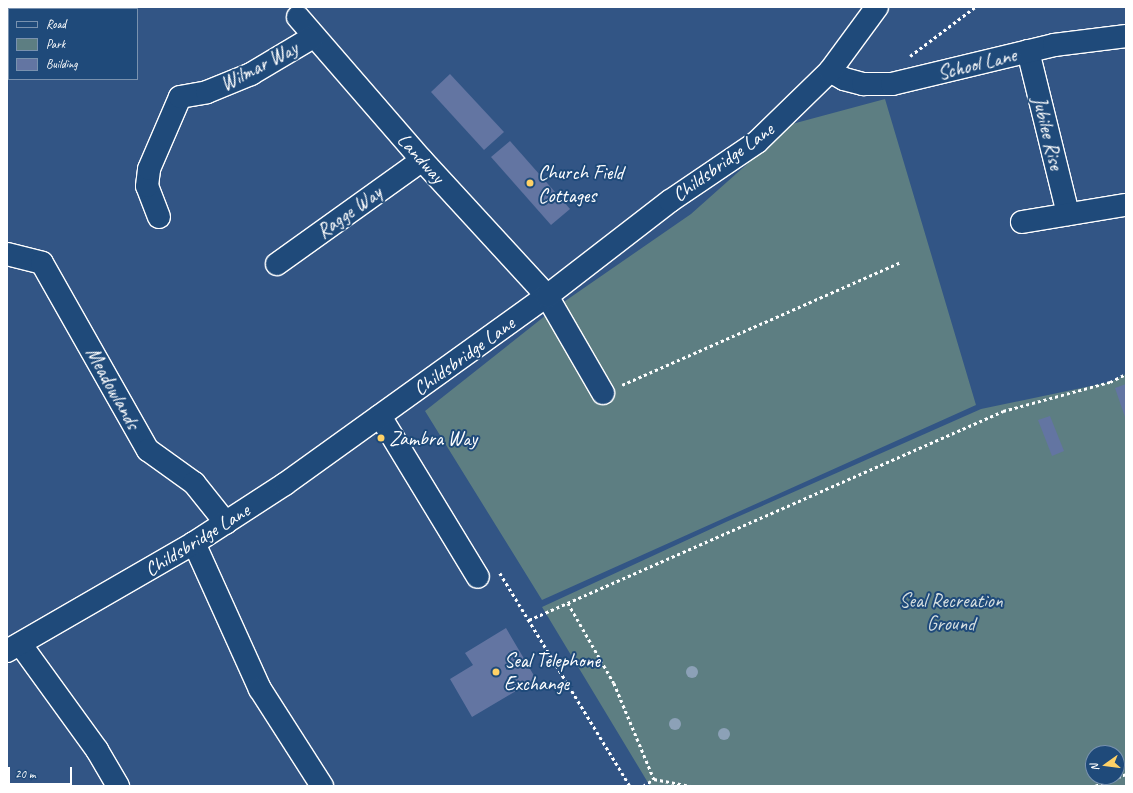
<!DOCTYPE html>
<style>
body{margin:0}
#map{position:relative;width:1133px;height:793px;overflow:hidden;background:#325585;font-family:Caveat,sans-serif}
div>[style]{position:absolute}
[style*='--x']{left:calc(var(--x)*1px);top:calc(var(--y)*1px);width:calc(var(--w)*1px);rotate:calc(var(--a)*1deg)}
.green>*{inset:0;background:#5d7e82}
.building>*{inset:0;background:#6375a2}
.path>*{height:2.5px;margin-top:-1.25px;transform-origin:0;background:repeating-linear-gradient(90deg,#fff 0 3px,transparent 0 6px)}
.roads{filter:drop-shadow(1px 0 #fff) drop-shadow(-1px 0 #fff) drop-shadow(0 1px #fff) drop-shadow(0 -1px #fff)}
.minor>*{height:22px;margin:-11px;padding:0 11px;transform-origin:11px;border-radius:11px;background:#1f4a7a}
.trees>*{width:12px;height:12px;margin:-6px;border-radius:50%;background:#8ca1b7}
.dots>*{width:11px;height:11px;translate:-50% -50%;box-sizing:border-box;border:2px solid #1f4a7a;border-radius:50%}
span{translate:-50% -50%;white-space:nowrap;text-align:center;line-height:1.15;-webkit-text-stroke:4px #1f4a7a;paint-order:stroke}
.street-label{font-size:20px;color:#fff}
.poi-label{font-size:20px;color:#fff}
.left{translate:0 -50%;text-align:left}
.park-label{font-size:20px;color:#d6dfe0}
.frame{position:absolute;inset:0;border:8px solid #fff;pointer-events:none}
.legend{position:absolute;left:8px;top:8px;width:130px;height:72px;box-sizing:border-box;background:#1f4a7a;border:1px solid #7992af;margin:0;padding:5px 7px;list-style:none;font-size:12px;color:#fff}
.legend li{display:flex;align-items:center;gap:8px;height:20px}
.legend b{width:20px;border:1px solid #7992af}
.north{position:absolute;left:1085px;top:745px;width:40px;height:40px;box-sizing:border-box;background:#1f4a7a;border:1px solid #7992af;border-radius:50%;rotate:256deg;font-size:11px;font-weight:700;line-height:16px;text-align:center;color:#fff}
.north::after{content:'';display:block;margin:auto;width:14px;height:18px;background:#ffd166;clip-path:polygon(50% 0,100% 100%,50% 72%,0 100%)}
.scale{position:absolute;left:8px;top:767px;width:64px;height:18px;box-sizing:border-box;border:2px solid #fff;border-top:0;padding-left:5px;font-size:12px;line-height:14px;white-space:nowrap;color:#fff;-webkit-text-stroke:3px #1f4a7a;paint-order:stroke}
</style>
<div id="map">
<div class="green">
<i style="clip-path:polygon(885px 99px,976px 405px,542px 600px,425px 411px,555px 308px,691px 214px,792px 124px)"></i>
<i style="clip-path:polygon(evenodd,1126px 374px,1126px 786px,650px 786px,542px 607px,726px 522px,981px 409px,1110px 382px,1126px 374px,1093px 753px,1117px 753px,1117px 777px,1093px 777px,1093px 753px)"></i>
</div>
<div class="building">
<i style="clip-path:polygon(450px 74px,504px 132px,484px 150px,431px 92px)"></i>
<i style="clip-path:polygon(510px 141px,570px 209px,551px 225px,491px 157px)"></i>
<i style="clip-path:polygon(1126px 384px,1126px 420px,1115px 388px)"></i>
<i style="clip-path:polygon(1050px 416px,1064px 451px,1052px 456px,1038px 420px)"></i>
<i style="clip-path:polygon(506px 628px,536px 679px,472px 717px,450px 679px,473px 665px,465px 653px)"></i>
</div>
<div class="path">
<i style="--x:910;--y:56;--w:81;--a:-37"></i>
<i style="--x:622;--y:385;--w:305;--a:-23.8"></i>
<i style="--x:500;--y:573;--w:250;--a:58.6"></i>
<i style="--x:568;--y:603;--w:92;--a:60.1"></i>
<i style="--x:614;--y:683;--w:104;--a:67.4"></i>
<i style="--x:654;--y:779;--w:37;--a:11"></i>
<i style="--x:529;--y:620;--w:518;--a:-23.79"></i>
<i style="--x:1003;--y:411;--w:111;--a:-15.2"></i>
<i style="--x:1110;--y:382;--w:18;--a:-27"></i>
<i style="--x:643;--y:786;--w:13;--a:-32"></i>
<i style="--x:1095;--y:786;--w:33;--a:-21"></i>
</div>
<div class="roads">
<div class="minor">
<i style="--x:298;--y:17;--w:189;--a:49.1"></i>
<i style="--x:422;--y:160;--w:185;--a:47.4"></i>
<i style="--x:547;--y:296;--w:112;--a:60"></i>
<i style="--x:1028;--y:51;--w:168;--a:76.2"></i>
<i style="--x:830;--y:71;--w:16;--a:30"></i>
<i style="--x:844;--y:79;--w:20;--a:15"></i>
<i style="--x:863;--y:84;--w:29;--a:0"></i>
<i style="--x:892;--y:84;--w:167;--a:-13.5"></i>
<i style="--x:1054;--y:45;--w:73;--a:-7.1"></i>
<i style="--x:159;--y:217;--w:33;--a:-111"></i>
<i style="--x:147;--y:186;--w:17;--a:-83"></i>
<i style="--x:149;--y:169;--w:78;--a:-66.7"></i>
<i style="--x:180;--y:97;--w:27;--a:-10"></i>
<i style="--x:207;--y:92;--w:48;--a:-22.2"></i>
<i style="--x:251;--y:74;--w:72;--a:-30.8"></i>
<i style="--x:1022;--y:222;--w:104;--a:-9.4"></i>
<i style="--x:7;--y:254;--w:36;--a:14"></i>
<i style="--x:42;--y:263;--w:215;--a:60.5"></i>
<i style="--x:148;--y:450;--w:57;--a:35.7"></i>
<i style="--x:194;--y:483;--w:51;--a:51.3"></i>
<i style="--x:277;--y:264;--w:178;--a:-35.6"></i>
<i style="--x:380;--y:416;--w:188;--a:58.7"></i>
<i style="--x:194;--y:543;--w:160;--a:65.7"></i>
<i style="--x:260;--y:689;--w:115;--a:57.4"></i>
<i style="--x:21;--y:645;--w:130;--a:54.1"></i>
<i style="--x:97;--y:750;--w:42;--a:59.7"></i>
<i style="--x:7;--y:651;--w:216;--a:-30"></i>
<i style="--x:194;--y:543;--w:108;--a:-33"></i>
<i style="--x:285;--y:484;--w:322;--a:-35.7"></i>
<i style="--x:547;--y:296;--w:155;--a:-37.7"></i>
<i style="--x:670;--y:201;--w:105;--a:-34.1"></i>
<i style="--x:757;--y:142;--w:102;--a:-44.2"></i>
<i style="--x:830;--y:71;--w:79;--a:-53.7"></i>
</div>
</div>
<div class="trees">
<i style="left:692px;top:672px"></i>
<i style="left:675px;top:724px"></i>
<i style="left:724px;top:734px"></i>
</div>
<div class="dots">
<i style="left:530px;top:183px;background:#ffd166"></i>
<i style="left:381px;top:438px;background:#ffd166"></i>
<i style="left:496px;top:672px;background:#ffd166"></i>
</div>
<div class="street-label">
<span style="left:977px;top:64px;rotate:-14deg">School Lane</span>
<span style="left:259px;top:66px;rotate:-28deg">Wilmar Way</span>
<span style="left:1048px;top:133px;rotate:76deg">Jubilee Rise</span>
<span style="left:421px;top:158px;rotate:48deg">Landway</span>
<span style="left:723px;top:162px;rotate:-36deg">Childsbridge Lane</span>
<span style="left:349px;top:212px;rotate:-36deg">Ragge Way</span>
<span style="left:464px;top:356px;rotate:-36deg">Childsbridge Lane</span>
<span style="left:113px;top:388px;rotate:61deg">Meadowlands</span>
<span style="left:197px;top:540px;rotate:-32deg">Childsbridge Lane</span>
</div>
<div class="poi-label">
<span class="left" style="left:538px;top:184px">Church Field<br>Cottages</span>
<span class="left" style="left:389px;top:438px">Zambra Way</span>
<span class="left" style="left:504px;top:672px">Seal Telephone<br>Exchange</span>
</div>
<div class="park-label">
<span style="left:951px;top:612px">Seal Recreation<br>Ground</span>
</div>
<div class="frame"></div>
<ul class="legend">
<li><b style="height:5px;background:#1f4a7a"></b>Road</li>
<li><b style="height:11px;background:#5d7e82"></b>Park</li>
<li><b style="height:11px;background:#6375a2"></b>Building</li>
</ul>
<div class="north">N</div>
<div class="scale">20 m</div>
</div>
